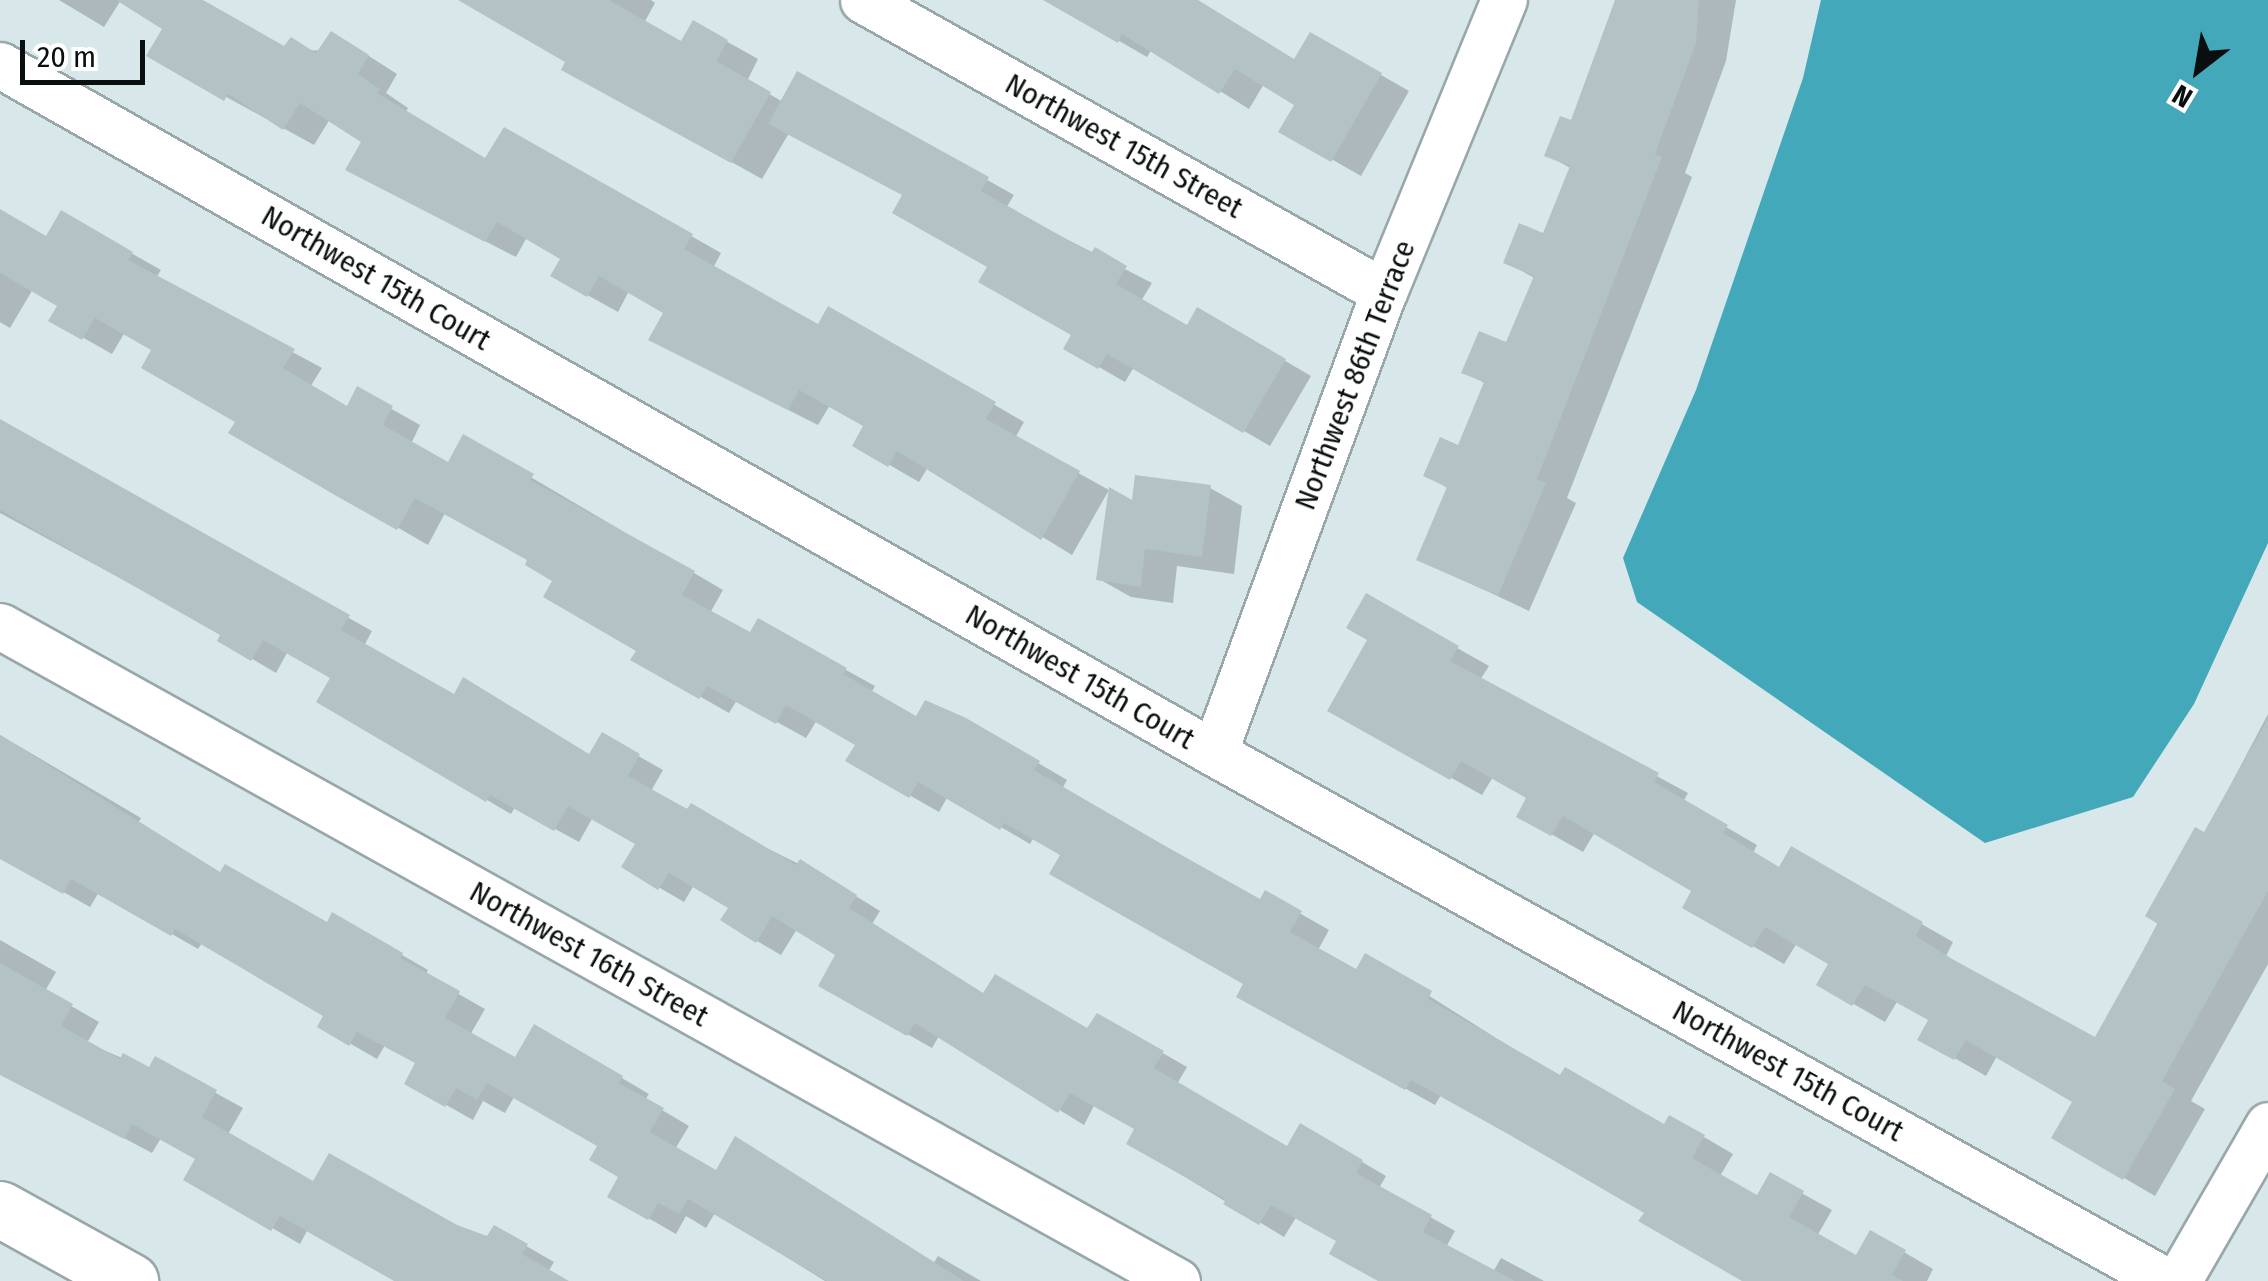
<!DOCTYPE html>
<style>
body{margin:0}
#map{position:relative;width:2268px;height:1281px;overflow:hidden;background:#d7e7ea;font-family:"Fira Sans Condensed",sans-serif}
div>[style]{position:absolute}
[style*='--x']{left:calc(var(--x)*1px);top:calc(var(--y)*1px);width:calc(var(--w)*1px);rotate:calc(var(--a)*1deg)}
.water>*{inset:0;background:#43a8b9}
.shadow>*{inset:0;background:#0003}
.building>*{inset:0;background:#b3c2c5}
.roads{filter:drop-shadow(2px 0 #98a7aa) drop-shadow(-2px 0 #98a7aa) drop-shadow(0 2px #98a7aa) drop-shadow(0 -2px #98a7aa)}
.street>*{height:45px;margin:-22.5px;padding:0 22.5px;transform-origin:22.5px;border-radius:22.5px;background:#fff}
.secondary>*{height:55px;margin:-27.5px;padding:0 27.5px;transform-origin:27.5px;border-radius:27.5px;background:#fff}
span{translate:-50% -50%;white-space:nowrap;text-align:center;line-height:1.15;-webkit-text-stroke:10px #fff;paint-order:stroke}
.street-label{font-size:30px;color:#090e0f}
.north{position:absolute;left:2148px;top:20px;width:100px;height:100px;-webkit-text-stroke:8px #fff;paint-order:stroke;rotate:211deg;font-size:28px;font-weight:700;line-height:40px;text-align:center;color:#090e0f}
.north::after{content:'';display:block;margin:auto;width:35px;height:45px;background:#090e0f;clip-path:polygon(50% 0,100% 100%,50% 72%,0 100%)}
.scale{position:absolute;left:20px;top:40px;width:125px;height:45px;box-sizing:border-box;border:5px solid #090e0f;border-top:0;padding-left:12px;font-size:30px;line-height:35px;white-space:nowrap;color:#090e0f;-webkit-text-stroke:8px #fff;paint-order:stroke}
</style>
<div id="map">
<div class="water">
<i style="clip-path:polygon(1821px 0,2268px 0,2268px 543px,2194px 704px,2133px 797px,1985px 843px,1637px 602px,1623px 558px,1696px 390px,1803px 78px)"></i>
</div>
<div class="shadow">
<i style="clip-path:polygon(59px 0,198px 0,285px 50px,361px 51px,397px 74px,386px 93px,408px 108px,405px 113px,486px 161px,505px 130px,721px 253px,713px 268px,819px 327px,829px 309px,1024px 422px,1015px 438px,1109px 490px,1072px 555px,928px 467px,919px 482px,855px 445px,866px 425px,830px 405px,818px 425px,681px 356px,666px 312px,629px 291px,618px 312px,553px 276px,564px 258px,527px 237px,516px 257px,378px 186px,365px 142px,330px 119px,314px 145px,150px 55px,165px 28px,121px 0,104px 27px)"></i>
<i style="clip-path:polygon(463px 0,651px 0,655px 3px,644px 23px,682px 44px,694px 23px,758px 59px,747px 81px,783px 102px,798px 74px,1014px 195px,1006px 208px,1152px 283px,1141px 301px,1188px 328px,1198px 310px,1311px 376px,1270px 446px,1134px 367px,1125px 382px,1066px 348px,1074px 334px,905px 195px,789px 133px,762px 179px,595px 86px,568px 61px)"></i>
<i style="clip-path:polygon(1048px 0,1195px 0,1296px 62px,1311px 35px,1409px 91px,1361px 176px,1282px 131px,1297px 104px,1264px 84px,1249px 109px,1152px 49px,1147px 57px)"></i>
<i style="clip-path:polygon(1618px 0,1736px 0,1726px 61px,1685px 173px,1692px 177px,1567px 498px,1576px 503px,1529px 611px,1419px 559px,1449px 489px,1426px 475px,1459px 448px,1486px 384px,1465px 372px,1507px 346px,1536px 279px,1506px 262px,1544px 236px,1572px 169px,1547px 155px,1572px 123px)"></i>
<i style="clip-path:polygon(0 212px,47px 239px,62px 214px,161px 270px,156px 278px,322px 368px,310px 387px,348px 409px,358px 390px,420px 425px,411px 444px,449px 465px,464px 438px,723px 590px,710px 613px,751px 636px,759px 622px,875px 686px,871px 693px,917px 720px,965px 720px,1067px 780px,1062px 789px,1261px 902px,1266px 894px,1329px 930px,1318px 950px,1357px 972px,1366px 956px,1561px 1079px,1665px 1127px,1670px 1119px,1704px 1137px,1733px 1154px,1720px 1176px,1758px 1198px,1771px 1176px,1832px 1210px,1817px 1236px,1857px 1258px,1871px 1233px,1933px 1269px,1927px 1281px,1745px 1281px,1647px 1212px,1441px 1095px,1435px 1105px,1268px 1012px,1246px 984px,1034px 837px,1030px 844px,948px 796px,939px 812px,848px 760px,858px 744px,817px 720px,806px 738px,737px 700px,729px 713px,634px 659px,639px 650px,530px 560px,445px 513px,428px 545px,232px 432px,238px 421px,154px 349px,125px 332px,112px 354px,52px 320px,60px 305px,33px 289px,10px 328px,0 322px)"></i>
<i style="clip-path:polygon(0 422px,372px 631px,364px 646px,454px 697px,591px 757px,603px 736px,663px 770px,651px 791px,825px 877px,880px 911px,872px 924px,985px 996px,1088px 1032px,1098px 1016px,1187px 1067px,1177px 1084px,1288px 1149px,1301px 1126px,1386px 1176px,1379px 1188px,1455px 1231px,1446px 1247px,1493px 1272px,1501px 1258px,1544px 1281px,1382px 1281px,1339px 1240px,1297px 1216px,1284px 1237px,1129px 1143px,1137px 1128px,1095px 1104px,1084px 1125px,939px 1036px,932px 1048px,821px 985px,838px 954px,797px 929px,781px 955px,757px 941px,731px 907px,694px 885px,684px 902px,624px 867px,638px 843px,593px 817px,579px 842px,515px 807px,511px 814px,319px 701px,333px 677px,288px 651px,276px 673px,220px 640px,223px 634px,0 513px)"></i>
<i style="clip-path:polygon(1210px 488px,1242px 506px,1234px 574px,1177px 566px,1173px 603px,1131px 597px,1099px 579px,1134px 504px)"></i>
<i style="clip-path:polygon(1367px 597px,1489px 666px,1480px 680px,1688px 793px,1683px 802px,1757px 845px,1753px 853px,1781px 870px,1792px 850px,1953px 942px,1946px 956px,2096px 1040px,2268px 714px,2268px 964px,2191px 1101px,2205px 1109px,2155px 1196px,2054px 1137px,2075px 1101px,1997px 1056px,1986px 1076px,1921px 1039px,1932px 1020px,1898px 1000px,1885px 1022px,1819px 984px,1832px 963px,1797px 943px,1784px 964px,1685px 907px,1694px 890px,1595px 832px,1583px 852px,1519px 816px,1529px 798px,1493px 777px,1482px 795px,1330px 710px,1370px 639px)"></i>
<i style="clip-path:polygon(0 735px,141px 818px,136px 826px,221px 875px,328px 925px,333px 915px,428px 970px,425px 975px,485px 1009px,470px 1035px,516px 1060px,535px 1027px,649px 1094px,645px 1100px,689px 1126px,675px 1149px,717px 1173px,933px 1264px,938px 1256px,981px 1281px,825px 1281px,715px 1213px,706px 1228px,686px 1216px,676px 1234px,610px 1196px,621px 1176px,600px 1146px,514px 1097px,505px 1113px,483px 1101px,473px 1120px,407px 1083px,418px 1063px,385px 1045px,377px 1059px,320px 1026px,326px 1015px,202px 943px,198px 949px,99px 892px,90px 907px,0 856px)"></i>
<i style="clip-path:polygon(0 940px,56px 972px,45px 991px,99px 1022px,87px 1043px,150px 1070px,156px 1060px,243px 1108px,228px 1134px,314px 1184px,488px 1240px,495px 1228px,554px 1262px,548px 1272px,564px 1281px,401px 1281px,308px 1229px,300px 1244px,187px 1179px,198px 1159px,161px 1138px,152px 1153px,0 1072px)"></i>
</div>
<div class="building">
<i style="clip-path:polygon(116px 0,203px 0,284px 46px,291px 37px,316px 53px,331px 31px,369px 55px,358px 74px,380px 89px,377px 93px,485px 158px,504px 127px,693px 234px,684px 249px,818px 324px,828px 306px,996px 402px,986px 419px,1080px 471px,1041px 540px,897px 451px,888px 467px,852px 446px,863px 426px,799px 390px,788px 410px,648px 340px,663px 313px,599px 276px,587px 297px,550px 276px,560px 259px,497px 222px,485px 242px,345px 170px,361px 142px,300px 103px,283px 130px,228px 94px,224px 101px,146px 56px,162px 29px)"></i>
<i style="clip-path:polygon(458px 0,609px 0,681px 41px,693px 20px,728px 40px,716px 61px,771px 92px,731px 163px,561px 70px,565px 62px)"></i>
<i style="clip-path:polygon(1043px 0,1198px 0,1294px 59px,1310px 32px,1382px 73px,1331px 162px,1278px 132px,1294px 105px,1235px 69px,1219px 94px,1122px 34px,1118px 43px)"></i>
<i style="clip-path:polygon(1615px 0,1699px 0,1696px 43px,1655px 154px,1662px 157px,1537px 479px,1546px 483px,1498px 596px,1416px 560px,1447px 487px,1423px 476px,1440px 437px,1458px 445px,1484px 382px,1461px 373px,1479px 331px,1506px 342px,1534px 276px,1503px 263px,1519px 223px,1543px 233px,1570px 166px,1544px 156px,1560px 116px,1571px 120px)"></i>
<i style="clip-path:polygon(797px 71px,989px 177px,981px 191px,1091px 253px,1095px 247px,1127px 266px,1116px 284px,1187px 325px,1197px 307px,1286px 359px,1243px 433px,1107px 354px,1098px 369px,1063px 349px,1071px 335px,978px 282px,987px 267px,892px 213px,902px 195px,768px 124px)"></i>
<i style="clip-path:polygon(0 209px,46px 236px,61px 210px,133px 252px,128px 260px,295px 349px,283px 368px,347px 406px,357px 386px,393px 406px,383px 425px,448px 462px,463px 434px,534px 474px,530px 480px,695px 571px,682px 595px,750px 632px,758px 618px,847px 668px,843px 674px,916px 716px,925px 700px,966px 718px,1040px 761px,1034px 770px,1160px 843px,1260px 899px,1265px 890px,1302px 911px,1290px 932px,1356px 969px,1365px 953px,1432px 991px,1428px 999px,1560px 1075px,1565px 1067px,1664px 1124px,1669px 1115px,1705px 1135px,1692px 1158px,1757px 1195px,1770px 1172px,1804px 1191px,1789px 1217px,1856px 1255px,1870px 1230px,1906px 1250px,1892px 1275px,1903px 1281px,1742px 1281px,1638px 1221px,1644px 1213px,1508px 1134px,1411px 1080px,1405px 1090px,1236px 997px,1243px 984px,1049px 874px,1060px 855px,1004px 823px,1000px 830px,918px 782px,909px 798px,845px 761px,855px 745px,786px 705px,776px 724px,707px 686px,699px 699px,630px 660px,636px 651px,543px 597px,552px 581px,525px 565px,527px 560px,415px 498px,397px 530px,340px 498px,228px 433px,235px 422px,141px 368px,151px 350px,95px 318px,82px 340px,48px 321px,57px 306px,0 273px)"></i>
<i style="clip-path:polygon(0 419px,350px 615px,341px 630px,454px 694px,463px 677px,589px 754px,602px 732px,640px 754px,628px 776px,687px 809px,691px 803px,796px 865px,800px 859px,857px 895px,849px 908px,983px 993px,995px 974px,1087px 1028px,1097px 1013px,1164px 1051px,1154px 1068px,1287px 1146px,1300px 1123px,1363px 1160px,1356px 1173px,1432px 1215px,1423px 1232px,1515px 1281px,1378px 1281px,1329px 1254px,1336px 1241px,1271px 1205px,1259px 1225px,1223px 1204px,1226px 1200px,1126px 1144px,1134px 1129px,1070px 1093px,1058px 1113px,915px 1023px,907px 1036px,818px 986px,835px 955px,772px 916px,756px 943px,720px 920px,728px 908px,669px 873px,658px 890px,621px 867px,635px 844px,568px 806px,554px 831px,490px 795px,486px 802px,316px 702px,330px 678px,263px 640px,251px 661px,217px 641px,220px 635px,0 510px)"></i>
<i style="clip-path:polygon(1135px 475px,1211px 485px,1202px 557px,1145px 549px,1141px 587px,1096px 580px,1109px 487px,1132px 500px)"></i>
<i style="clip-path:polygon(1366px 593px,1459px 646px,1450px 661px,1659px 773px,1654px 782px,1728px 825px,1723px 833px,1779px 867px,1791px 846px,1923px 922px,1916px 936px,1952px 959px,2095px 1037px,2158px 924px,2145px 916px,2195px 827px,2204px 832px,2268px 718px,2268px 891px,2162px 1081px,2175px 1089px,2123px 1180px,2051px 1138px,2072px 1102px,1966px 1040px,1954px 1060px,1917px 1040px,1928px 1020px,1865px 985px,1852px 1006px,1816px 985px,1828px 964px,1765px 927px,1752px 948px,1682px 908px,1691px 891px,1563px 816px,1551px 836px,1516px 817px,1526px 798px,1461px 761px,1450px 780px,1327px 711px,1367px 640px,1346px 628px)"></i>
<i style="clip-path:polygon(0 735px,220px 872px,225px 864px,327px 922px,332px 912px,403px 953px,400px 958px,460px 991px,445px 1018px,515px 1057px,534px 1024px,623px 1076px,619px 1083px,664px 1108px,650px 1132px,716px 1170px,735px 1136px,964px 1281px,827px 1281px,688px 1199px,679px 1214px,658px 1203px,648px 1220px,607px 1197px,618px 1177px,589px 1160px,597px 1146px,487px 1083px,477px 1100px,456px 1088px,445px 1107px,404px 1084px,415px 1063px,357px 1032px,349px 1046px,317px 1027px,323px 1016px,175px 929px,171px 936px,71px 879px,63px 894px,0 859px)"></i>
<i style="clip-path:polygon(0 963px,73px 1004px,61px 1026px,120px 1059px,123px 1053px,149px 1067px,155px 1056px,217px 1090px,202px 1117px,313px 1181px,329px 1153px,457px 1225px,487px 1236px,494px 1225px,528px 1244px,522px 1254px,569px 1281px,394px 1281px,280px 1216px,271px 1231px,183px 1180px,195px 1159px,132px 1124px,124px 1139px,0 1075px)"></i>
</div>
<div class="roads">
<div class="street">
<i style="--x:863;--y:0;--w:597;--a:29.27"></i>
<i style="--x:0;--y:65;--w:1395;--a:29.54"></i>
<i style="--x:1214;--y:753;--w:1089;--a:29.01"></i>
<i style="--x:0;--y:626;--w:1347;--a:29.1"></i>
<i style="--x:1214;--y:753;--w:491;--a:-69.8"></i>
<i style="--x:1384;--y:292;--w:316;--a:-67.7"></i>
<i style="--x:2178;--y:1281;--w:180;--a:-60"></i>
</div>
<div class="secondary">
<i style="--x:0;--y:1209;--w:149;--a:29"></i>
</div>
</div>
<div class="street-label">
<span style="left:1124px;top:146px;rotate:29deg">Northwest 15th Street</span>
<span style="left:376px;top:278px;rotate:30deg">Northwest 15th Court</span>
<span style="left:1355px;top:375px;rotate:-69deg">Northwest 86th Terrace</span>
<span style="left:1080px;top:677px;rotate:30deg">Northwest 15th Court</span>
<span style="left:589px;top:954px;rotate:29deg">Northwest 16th Street</span>
<span style="left:1788px;top:1071px;rotate:29deg">Northwest 15th Court</span>
</div>
<div class="north">N</div>
<div class="scale">20 m</div>
</div>
